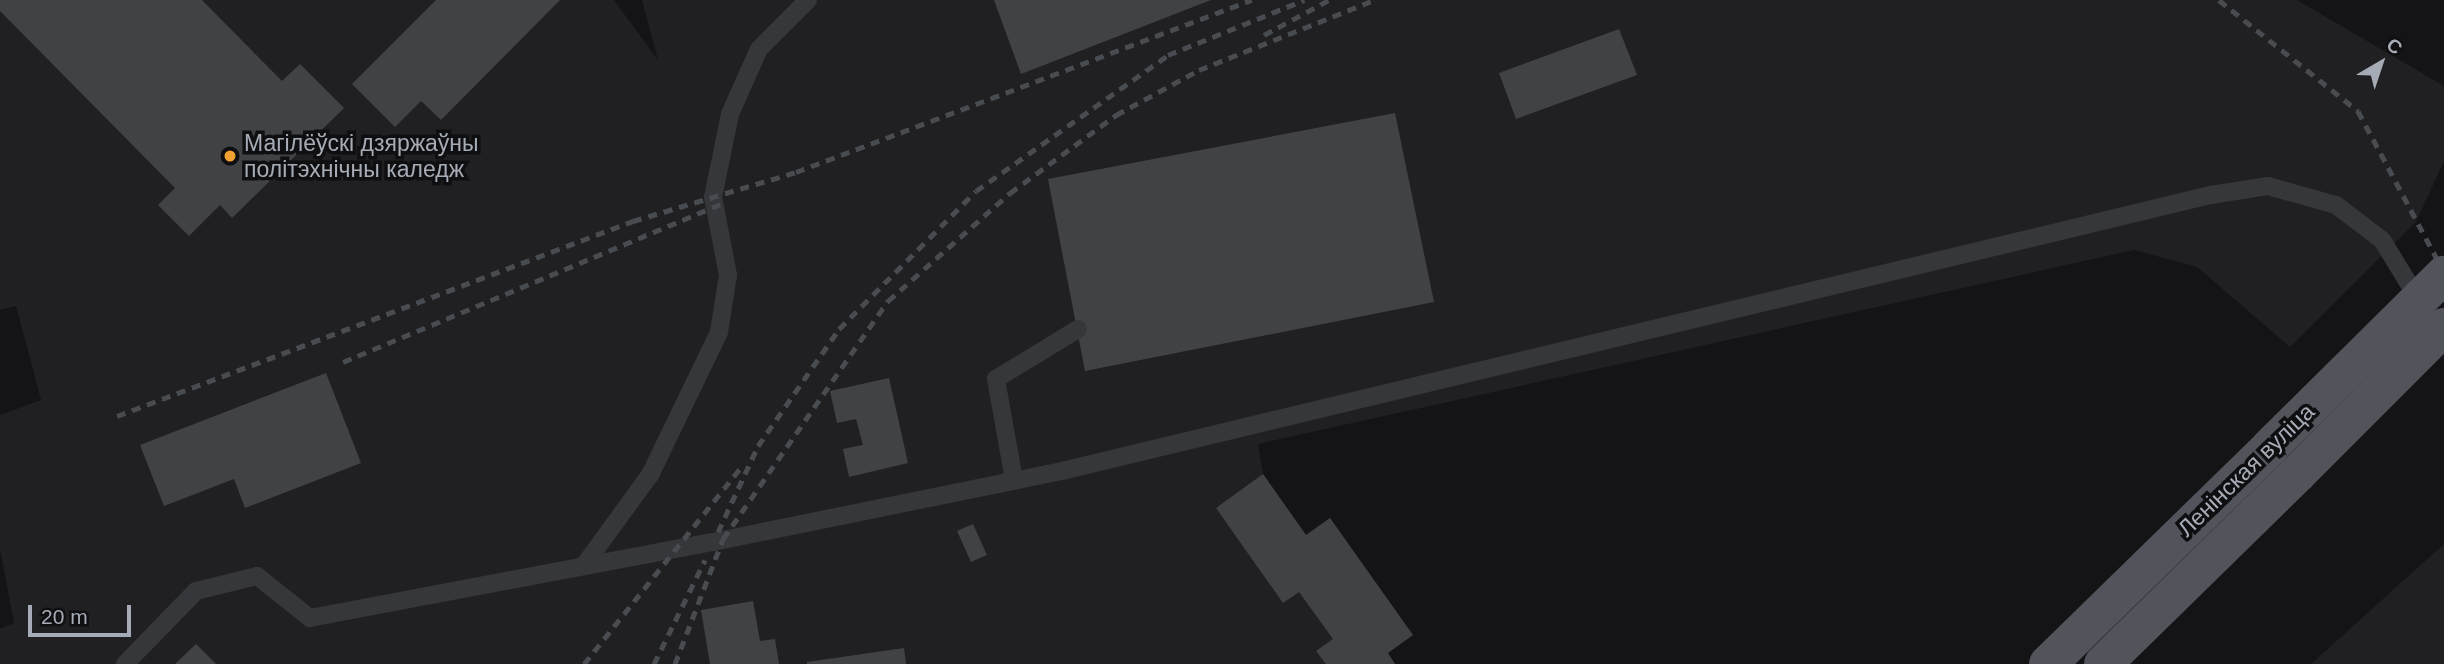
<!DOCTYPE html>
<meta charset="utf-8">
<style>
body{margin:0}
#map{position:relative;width:2444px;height:664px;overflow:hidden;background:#141416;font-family:Helvetica,sans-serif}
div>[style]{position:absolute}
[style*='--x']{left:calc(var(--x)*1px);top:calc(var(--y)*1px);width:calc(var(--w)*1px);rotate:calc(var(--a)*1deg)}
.built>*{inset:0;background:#202023}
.building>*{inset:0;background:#404246}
.service>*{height:18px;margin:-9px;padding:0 9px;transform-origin:9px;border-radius:9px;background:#35373b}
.primary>*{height:38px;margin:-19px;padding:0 19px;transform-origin:19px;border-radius:19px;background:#51545a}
.rail>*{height:5px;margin-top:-2.5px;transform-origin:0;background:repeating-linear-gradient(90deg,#484b50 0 9px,transparent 0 16px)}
.primary-bridge>*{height:38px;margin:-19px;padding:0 19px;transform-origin:19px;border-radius:19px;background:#51545a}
.dots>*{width:19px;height:19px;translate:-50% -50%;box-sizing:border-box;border:4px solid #0f0f11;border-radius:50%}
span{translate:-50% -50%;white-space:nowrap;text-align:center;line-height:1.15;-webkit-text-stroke:7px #0f0f11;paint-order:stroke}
.poi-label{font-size:23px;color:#a6acb6}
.left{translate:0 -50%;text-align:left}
.street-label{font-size:23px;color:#a6acb6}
.north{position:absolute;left:2346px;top:28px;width:70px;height:70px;-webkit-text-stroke:5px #0f0f11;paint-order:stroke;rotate:39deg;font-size:19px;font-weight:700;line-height:28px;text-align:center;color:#a6acb6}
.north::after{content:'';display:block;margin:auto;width:24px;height:32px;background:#a6acb6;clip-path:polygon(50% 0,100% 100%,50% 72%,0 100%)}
.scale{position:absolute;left:28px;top:605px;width:103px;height:32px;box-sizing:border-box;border:4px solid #a6acb6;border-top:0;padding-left:9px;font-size:21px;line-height:24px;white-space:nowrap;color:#a6acb6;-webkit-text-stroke:5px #0f0f11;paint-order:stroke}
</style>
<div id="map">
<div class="built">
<i style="clip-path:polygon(0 0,614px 0,658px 60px,642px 0,2297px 0,2444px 86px,2444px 161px,2416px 222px,2290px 347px,2197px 267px,2134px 250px,1258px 444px,1263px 474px,1306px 535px,1330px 518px,1413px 635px,1388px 653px,1395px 664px,0 664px,0 629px,14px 623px,0 548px,0 415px,41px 400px,16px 306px,0 310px)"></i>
<i style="clip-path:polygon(2444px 544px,2444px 664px,2311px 664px)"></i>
</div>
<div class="building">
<i style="clip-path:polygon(0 0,202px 0,282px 81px,300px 64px,344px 108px,232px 218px,220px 205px,189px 236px,158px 205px,175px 188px,0 11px)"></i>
<i style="clip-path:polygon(436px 0,560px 0,441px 120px,421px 101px,395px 127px,352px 84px)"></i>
<i style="clip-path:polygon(994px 0,1211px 0,1021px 74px)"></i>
<i style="clip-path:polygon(1619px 29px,1637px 75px,1516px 119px,1499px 73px)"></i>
<i style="clip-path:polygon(1395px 113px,1434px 302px,1085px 371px,1048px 179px)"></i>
<i style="clip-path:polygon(326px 373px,361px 463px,245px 508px,234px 479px,164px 506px,140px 445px)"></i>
<i style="clip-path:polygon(889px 378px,908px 463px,849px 477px,843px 449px,863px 445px,856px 419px,837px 423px,830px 391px)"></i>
<i style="clip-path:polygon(1263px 474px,1306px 535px,1330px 518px,1413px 635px,1388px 653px,1395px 664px,1326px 664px,1316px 651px,1333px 639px,1299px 592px,1283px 603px,1216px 508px)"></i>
<i style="clip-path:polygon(973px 524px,987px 555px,971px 562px,957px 531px)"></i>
<i style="clip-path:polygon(753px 601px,760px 641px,775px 639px,779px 664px,710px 664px,701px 610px)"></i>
<i style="clip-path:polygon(196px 644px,216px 664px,175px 664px)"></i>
<i style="clip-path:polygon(904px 648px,906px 664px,807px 664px,807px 662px)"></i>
</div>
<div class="service">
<i style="--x:1014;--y:480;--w:103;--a:-100.1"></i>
<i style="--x:996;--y:379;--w:96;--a:-31.4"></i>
<i style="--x:585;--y:564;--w:110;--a:-53.9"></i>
<i style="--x:650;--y:475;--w:159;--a:-64.2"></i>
<i style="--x:719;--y:332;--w:58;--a:-81"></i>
<i style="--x:728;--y:275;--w:79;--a:-100.9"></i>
<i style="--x:713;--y:197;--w:85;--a:-78.4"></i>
<i style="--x:730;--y:114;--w:71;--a:-66"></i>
<i style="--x:759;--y:49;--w:69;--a:-45"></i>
<i style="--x:125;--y:664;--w:102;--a:-45.8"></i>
<i style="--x:196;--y:591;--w:63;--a:-13.8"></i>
<i style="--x:257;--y:576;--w:68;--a:38.4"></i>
<i style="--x:310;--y:618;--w:410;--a:-10.7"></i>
<i style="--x:713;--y:542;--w:356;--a:-11.5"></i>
<i style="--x:1062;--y:471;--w:1182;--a:-13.51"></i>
<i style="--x:2211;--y:195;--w:58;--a:-9"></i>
<i style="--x:2268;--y:186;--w:71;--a:15.6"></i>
<i style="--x:2336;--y:205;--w:58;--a:37.3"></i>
<i style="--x:2382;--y:240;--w:73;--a:58.5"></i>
</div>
<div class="primary">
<i style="--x:2048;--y:664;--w:310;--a:-44.3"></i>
<i style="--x:2103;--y:664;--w:272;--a:-44.4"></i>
</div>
<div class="rail">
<i style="--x:2219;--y:0;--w:178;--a:38.6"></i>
<i style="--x:2358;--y:111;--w:183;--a:61.9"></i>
<i style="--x:1264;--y:35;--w:74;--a:-28.3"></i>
<i style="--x:343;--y:362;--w:414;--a:-22.7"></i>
<i style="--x:117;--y:416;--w:552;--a:-20.7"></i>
<i style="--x:633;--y:221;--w:170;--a:-16.7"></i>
<i style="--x:796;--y:172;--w:487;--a:-20.7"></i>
<i style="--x:718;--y:532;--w:95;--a:-65.1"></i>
<i style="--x:758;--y:446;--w:142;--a:-55.3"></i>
<i style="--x:839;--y:329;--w:194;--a:-45.2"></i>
<i style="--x:976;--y:191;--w:235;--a:-35.3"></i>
<i style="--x:1168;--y:55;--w:147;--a:-22"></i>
<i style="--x:584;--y:664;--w:253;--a:-51.4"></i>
<i style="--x:654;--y:664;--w:116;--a:-63.9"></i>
<i style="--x:675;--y:664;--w:134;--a:-69"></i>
<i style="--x:723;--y:539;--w:290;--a:-55.3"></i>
<i style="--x:888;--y:301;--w:163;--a:-41.5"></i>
<i style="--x:1010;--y:193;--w:132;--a:-36.3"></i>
<i style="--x:1116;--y:115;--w:94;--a:-28.5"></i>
<i style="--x:1199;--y:70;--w:188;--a:-21.8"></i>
</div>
<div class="primary-bridge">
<i style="--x:2270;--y:447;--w:245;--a:-44.7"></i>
<i style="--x:2297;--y:474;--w:208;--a:-45"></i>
</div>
<div class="dots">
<i style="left:230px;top:156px;background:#f2a130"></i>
</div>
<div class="poi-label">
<span class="left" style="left:244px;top:156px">Магілёўскі дзяржаўны<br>політэхнічны каледж</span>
</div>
<div class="street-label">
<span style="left:2246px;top:470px;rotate:-44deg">Ленінская вуліца</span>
</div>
<div class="north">С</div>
<div class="scale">20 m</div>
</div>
